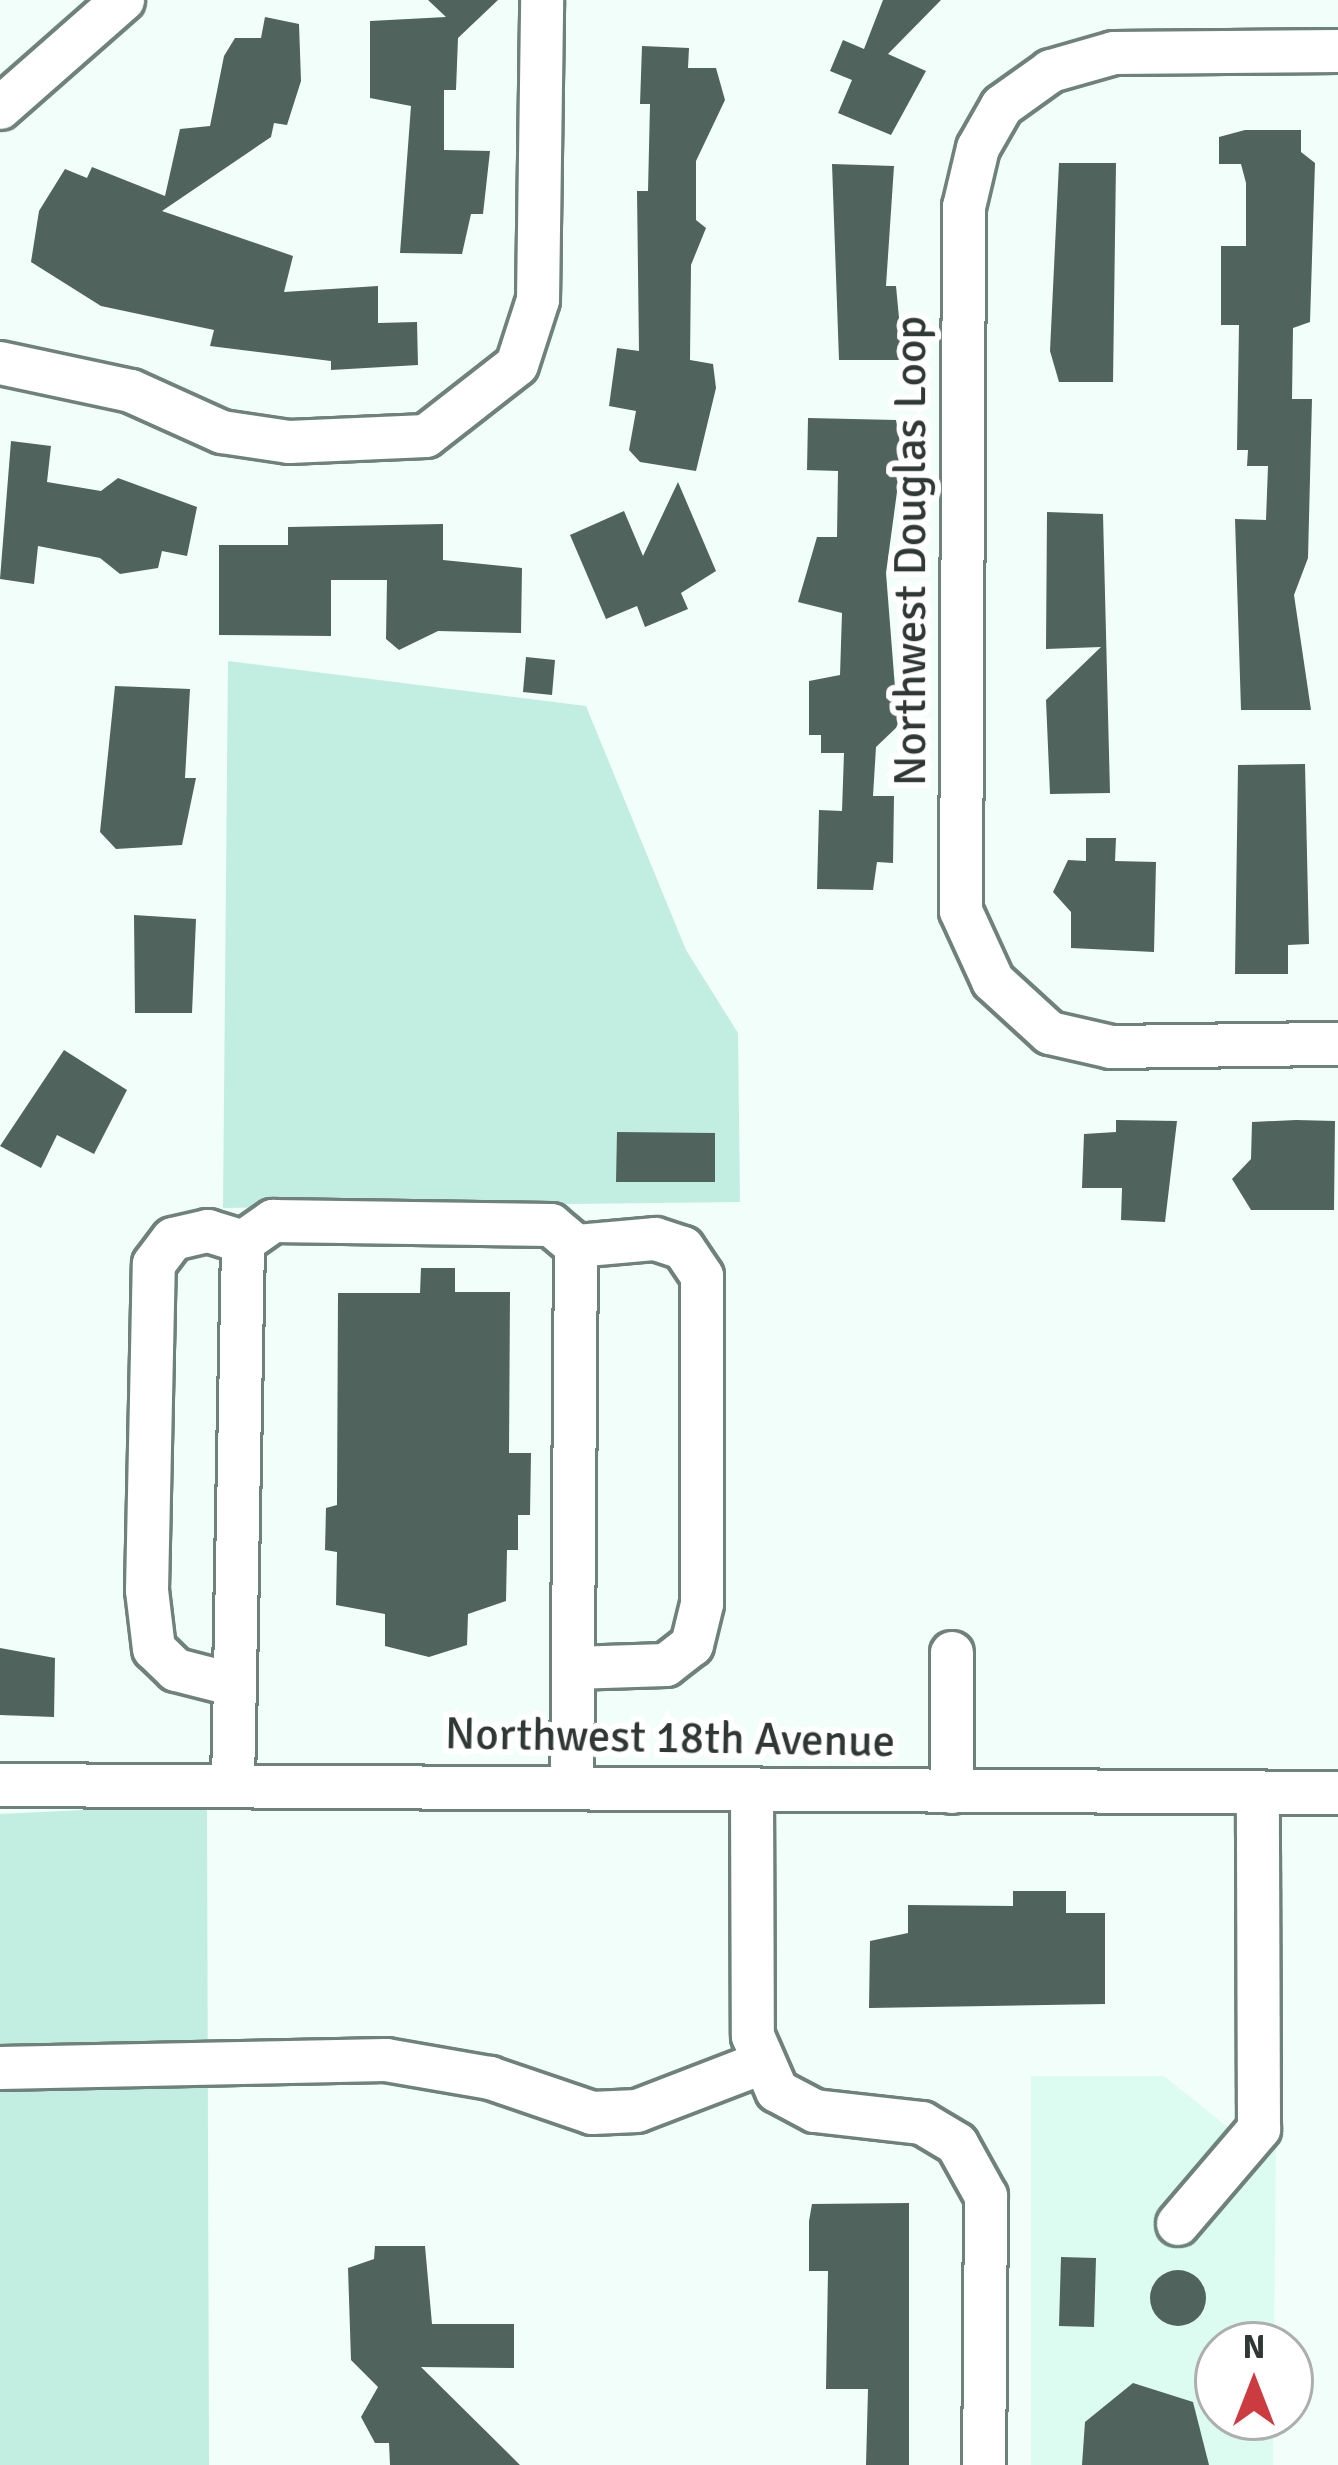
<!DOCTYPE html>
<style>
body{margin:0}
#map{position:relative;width:1338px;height:2465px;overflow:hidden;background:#f1fefa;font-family:Signika,sans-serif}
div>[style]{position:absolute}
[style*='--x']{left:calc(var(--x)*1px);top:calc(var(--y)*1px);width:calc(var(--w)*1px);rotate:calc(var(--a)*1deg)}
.built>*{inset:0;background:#dcfbf1}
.green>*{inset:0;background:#c2eee1}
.building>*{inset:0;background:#50635d}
.round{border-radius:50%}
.roads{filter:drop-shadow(3px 0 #6e827b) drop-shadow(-3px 0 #6e827b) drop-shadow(0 3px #6e827b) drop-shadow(0 -3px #6e827b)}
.minor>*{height:42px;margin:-21px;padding:0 21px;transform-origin:21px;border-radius:21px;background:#fff}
span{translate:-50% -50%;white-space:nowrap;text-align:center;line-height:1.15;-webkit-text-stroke:12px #fff;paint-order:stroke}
.street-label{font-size:45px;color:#2f3835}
.north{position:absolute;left:1194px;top:2321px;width:120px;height:120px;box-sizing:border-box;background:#fff;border:3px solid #acafae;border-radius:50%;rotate:0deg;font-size:33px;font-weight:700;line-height:48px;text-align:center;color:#2f3835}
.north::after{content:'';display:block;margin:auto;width:42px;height:54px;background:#cb3b40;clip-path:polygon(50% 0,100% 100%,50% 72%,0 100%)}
</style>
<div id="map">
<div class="built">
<i style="clip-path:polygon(1031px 2076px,1164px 2076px,1241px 2138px,1276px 2138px,1274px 2345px,1218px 2345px,1218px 2417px,1273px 2417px,1273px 2465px,1031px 2465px)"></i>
</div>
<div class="green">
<i style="clip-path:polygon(228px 661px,586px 706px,686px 950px,738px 1033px,740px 1202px,223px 1208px)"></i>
<i style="clip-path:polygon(207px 1804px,209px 2465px,0 2465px,0 1814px)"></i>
</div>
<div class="building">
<i style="clip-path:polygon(428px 0,498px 0,458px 38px,456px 90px,444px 90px,444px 150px,490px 151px,483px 214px,471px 214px,462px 254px,400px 253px,411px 106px,370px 98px,370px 21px,446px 17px)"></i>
<i style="clip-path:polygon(883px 0,941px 0,888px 54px,926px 71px,891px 135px,838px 113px,852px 80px,830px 71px,843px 40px,864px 49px)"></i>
<i style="clip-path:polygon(265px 17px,299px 24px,301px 81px,287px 125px,274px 123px,271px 137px,162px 211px,293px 256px,284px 292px,378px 286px,378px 323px,417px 322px,418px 365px,331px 370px,331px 361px,210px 346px,214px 330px,101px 306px,31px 262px,39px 211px,65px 169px,87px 178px,92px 167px,165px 196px,180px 129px,210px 126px,224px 56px,235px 38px,261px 38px)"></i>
<i style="clip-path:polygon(642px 46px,689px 48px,688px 68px,716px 68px,725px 100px,696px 161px,696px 220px,706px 228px,691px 265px,690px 360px,713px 364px,716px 388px,696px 471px,640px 462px,629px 450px,636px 411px,609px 406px,617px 348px,639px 351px,637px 191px,648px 191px,650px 104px,640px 104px)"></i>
<i style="clip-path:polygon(1245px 130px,1301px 130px,1301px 152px,1315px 163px,1310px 322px,1293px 328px,1292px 399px,1312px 399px,1308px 558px,1294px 595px,1311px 710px,1241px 710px,1235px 519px,1266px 520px,1268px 466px,1247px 466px,1248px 450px,1237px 450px,1239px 325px,1221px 325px,1221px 246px,1246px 246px,1246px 183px,1241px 164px,1219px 164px,1219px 137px)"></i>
<i style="clip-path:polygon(1059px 163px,1116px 163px,1113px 382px,1059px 382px,1050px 351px)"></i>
<i style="clip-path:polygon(832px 164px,894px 166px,886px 286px,896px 286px,903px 360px,839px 360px)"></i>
<i style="clip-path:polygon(808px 418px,896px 420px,902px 455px,886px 573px,898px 726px,876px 747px,873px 796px,894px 796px,893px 863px,877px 862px,873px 890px,817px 889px,819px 810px,842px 811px,844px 753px,821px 753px,821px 735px,809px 735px,809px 681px,840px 675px,842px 613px,798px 602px,817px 537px,837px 537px,838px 471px,807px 470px)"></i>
<i style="clip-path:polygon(11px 441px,51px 446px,47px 482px,101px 491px,118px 478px,197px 507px,187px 556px,162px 551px,158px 568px,120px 574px,100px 558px,38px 546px,34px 584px,0 579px)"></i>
<i style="clip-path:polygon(678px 482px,716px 571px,681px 593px,688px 609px,645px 627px,637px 606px,606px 619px,570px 535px,624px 511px,643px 556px)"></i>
<i style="clip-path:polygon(1047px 512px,1103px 514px,1110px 793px,1050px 794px,1046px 700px,1101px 647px,1046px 649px)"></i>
<i style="clip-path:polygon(443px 524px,443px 560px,522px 568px,521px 633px,438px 631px,399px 650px,386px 639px,387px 580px,331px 580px,331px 636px,219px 635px,219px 545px,288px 545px,288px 527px)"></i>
<i style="clip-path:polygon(526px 657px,555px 660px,552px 695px,523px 692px)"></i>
<i style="clip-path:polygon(115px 686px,190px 689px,185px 778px,196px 778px,182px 845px,116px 849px,100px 832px)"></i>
<i style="clip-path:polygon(1305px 764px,1309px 944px,1288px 945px,1288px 974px,1235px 974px,1238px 765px)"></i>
<i style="clip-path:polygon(1086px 838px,1116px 838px,1115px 861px,1156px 862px,1154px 952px,1071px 948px,1071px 912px,1053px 892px,1068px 860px,1086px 861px)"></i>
<i style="clip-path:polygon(134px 915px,196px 919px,192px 1013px,135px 1013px)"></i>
<i style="clip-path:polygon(64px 1050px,127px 1090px,94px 1154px,57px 1135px,41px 1168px,0 1146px)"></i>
<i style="clip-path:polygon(1116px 1120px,1177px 1121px,1165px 1222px,1121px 1220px,1122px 1188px,1082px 1188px,1084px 1134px,1116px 1132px)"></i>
<i style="clip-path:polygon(1296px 1120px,1335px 1121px,1334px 1210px,1251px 1210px,1232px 1179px,1251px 1159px,1252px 1122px)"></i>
<i style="clip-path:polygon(617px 1132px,715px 1133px,715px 1182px,616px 1182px)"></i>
<i style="clip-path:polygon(421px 1268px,455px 1268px,455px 1292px,510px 1292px,509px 1453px,531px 1453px,530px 1515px,518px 1515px,518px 1550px,507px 1550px,506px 1601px,468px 1614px,467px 1645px,429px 1657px,385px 1646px,385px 1614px,336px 1605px,337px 1552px,325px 1550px,326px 1508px,337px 1505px,338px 1293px,420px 1293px)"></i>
<i style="clip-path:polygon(0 1648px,55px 1658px,54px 1717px,0 1715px)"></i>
<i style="clip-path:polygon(1013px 1891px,1066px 1891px,1066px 1913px,1105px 1913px,1105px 2004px,869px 2008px,870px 1941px,908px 1933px,908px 1905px,1013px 1906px)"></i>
<i style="clip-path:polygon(909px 2203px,909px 2465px,866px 2465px,868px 2389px,826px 2389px,828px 2271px,809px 2271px,809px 2221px,812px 2204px)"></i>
<i style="clip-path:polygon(375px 2246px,425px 2246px,432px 2324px,514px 2324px,514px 2368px,421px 2367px,520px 2465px,390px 2465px,389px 2443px,375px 2443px,361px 2417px,378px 2387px,351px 2360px,348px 2268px,374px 2259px)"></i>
<i style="clip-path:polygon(1061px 2257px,1096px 2258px,1094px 2327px,1059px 2326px)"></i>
<i class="round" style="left:1150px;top:2270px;width:56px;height:56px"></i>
<i style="clip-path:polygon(1133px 2383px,1193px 2402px,1209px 2465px,1082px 2465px,1085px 2422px)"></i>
</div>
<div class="roads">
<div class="minor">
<i style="--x:1338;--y:51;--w:224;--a:179.5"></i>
<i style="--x:1114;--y:53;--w:66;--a:164.1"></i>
<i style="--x:1051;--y:71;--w:60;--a:144.5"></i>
<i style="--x:1002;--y:106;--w:48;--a:119.7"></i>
<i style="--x:978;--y:148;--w:61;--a:103.3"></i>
<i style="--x:964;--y:207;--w:704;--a:90.24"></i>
<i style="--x:961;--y:911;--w:77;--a:65.4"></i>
<i style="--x:993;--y:981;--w:77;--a:42.4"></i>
<i style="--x:1050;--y:1033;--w:63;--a:12.9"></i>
<i style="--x:1111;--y:1047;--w:227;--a:-0.8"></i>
<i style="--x:0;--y:108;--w:164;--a:-41.3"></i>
<i style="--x:0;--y:363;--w:134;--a:12.1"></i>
<i style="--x:131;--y:391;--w:100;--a:24.3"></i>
<i style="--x:222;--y:432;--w:68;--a:8.5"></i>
<i style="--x:289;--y:442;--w:137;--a:-2.5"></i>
<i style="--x:426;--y:436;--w:115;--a:-38"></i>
<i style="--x:517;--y:365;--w:68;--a:-72.1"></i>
<i style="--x:538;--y:300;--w:300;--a:-89.2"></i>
<i style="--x:952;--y:1653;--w:139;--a:90"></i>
<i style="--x:573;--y:1668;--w:93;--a:-1.8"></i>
<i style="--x:666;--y:1665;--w:33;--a:-38"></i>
<i style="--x:692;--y:1645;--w:42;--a:-76.3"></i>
<i style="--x:702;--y:1604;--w:328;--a:-90"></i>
<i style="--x:702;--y:1276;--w:34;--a:-124"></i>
<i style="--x:683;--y:1248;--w:29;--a:-162"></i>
<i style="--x:655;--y:1239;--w:79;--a:174.9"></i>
<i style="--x:235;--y:1685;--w:61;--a:-165.7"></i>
<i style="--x:176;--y:1670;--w:30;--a:-136"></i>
<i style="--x:154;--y:1649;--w:59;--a:-96.8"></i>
<i style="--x:147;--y:1590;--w:326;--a:-88.8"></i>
<i style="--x:154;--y:1264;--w:31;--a:-53"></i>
<i style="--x:173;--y:1239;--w:36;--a:-13"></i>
<i style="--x:208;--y:1231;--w:37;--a:17"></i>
<i style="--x:0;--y:1785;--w:1338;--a:0.34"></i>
<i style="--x:233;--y:1785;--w:543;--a:-88.94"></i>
<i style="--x:243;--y:1242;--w:37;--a:-35"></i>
<i style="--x:273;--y:1221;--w:278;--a:0.8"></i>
<i style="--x:551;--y:1225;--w:33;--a:40"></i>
<i style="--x:576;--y:1246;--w:541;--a:90.42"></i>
<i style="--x:752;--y:1791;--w:245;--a:89.8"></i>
<i style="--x:753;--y:2036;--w:60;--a:66.4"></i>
<i style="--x:777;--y:2091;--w:43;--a:27.8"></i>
<i style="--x:815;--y:2111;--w:108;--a:6.4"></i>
<i style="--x:922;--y:2123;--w:41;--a:31"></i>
<i style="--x:957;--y:2144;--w:60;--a:60.9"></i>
<i style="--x:986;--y:2196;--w:269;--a:90.4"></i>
<i style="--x:0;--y:2068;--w:386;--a:-1.2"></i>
<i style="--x:386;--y:2060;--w:106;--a:9.8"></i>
<i style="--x:490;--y:2078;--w:108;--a:18.9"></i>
<i style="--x:592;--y:2113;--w:45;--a:-2.5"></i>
<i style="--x:637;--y:2111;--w:134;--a:-21"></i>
<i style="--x:1178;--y:2224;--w:125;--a:-49.5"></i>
<i style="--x:1259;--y:2129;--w:336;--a:-90.2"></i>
</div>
</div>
<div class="street-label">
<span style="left:911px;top:551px;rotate:-90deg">Northwest Douglas Loop</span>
<span style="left:670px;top:1738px;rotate:1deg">Northwest 18th Avenue</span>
</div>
<div class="north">N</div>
</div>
